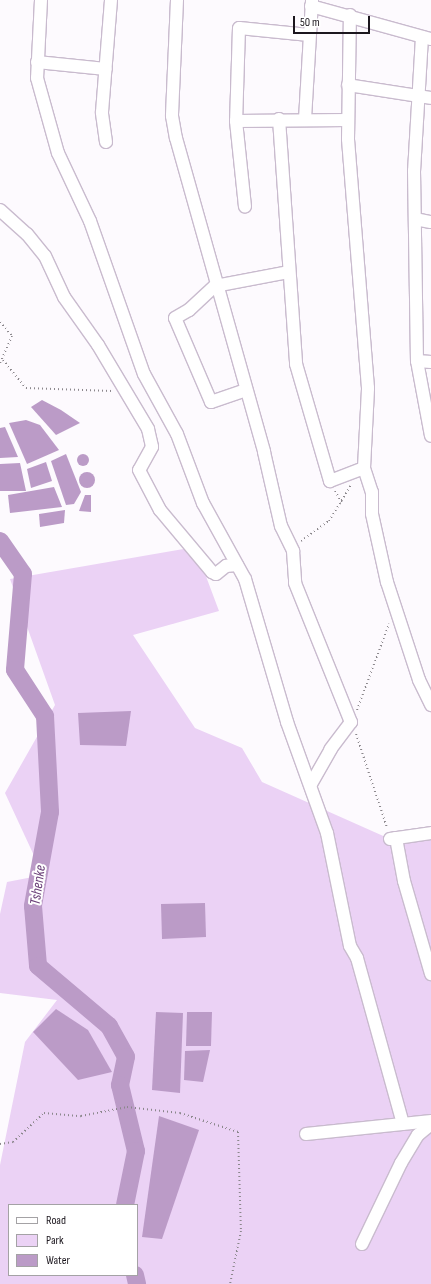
<!DOCTYPE html>
<style>
body{margin:0}
#map{position:relative;width:431px;height:1284px;overflow:hidden;background:#fdfafe;font-family:"Sofia Sans Condensed",sans-serif}
div>[style]{position:absolute}
[style*='--x']{left:calc(var(--x)*1px);top:calc(var(--y)*1px);width:calc(var(--w)*1px);rotate:calc(var(--a)*1deg)}
.green>*{inset:0;background:#ebd2f5}
.water>*{inset:0;background:#bb9bc7}
.round{border-radius:50%}
.river>*{height:18px;margin:-9px;padding:0 9px;transform-origin:9px;border-radius:9px;background:#bb9bc7}
.path>*{height:2px;margin-top:-1px;transform-origin:0;background:repeating-linear-gradient(90deg,#8b878c 0 1px,transparent 0 4px)}
.roads{filter:drop-shadow(1px 0 #c9bbce) drop-shadow(-1px 0 #c9bbce) drop-shadow(0 1px #c9bbce) drop-shadow(0 -1px #c9bbce)}
.street>*{height:12px;margin:-6px;padding:0 6px;transform-origin:6px;border-radius:6px;background:#fff}
span{translate:-50% -50%;white-space:nowrap;text-align:center;line-height:1.15;-webkit-text-stroke:4px #fff;paint-order:stroke}
.water-label{font-size:15px;color:#6b4179;font-style:italic}
.legend{position:absolute;left:8px;top:1204px;width:130px;height:72px;box-sizing:border-box;background:#fff;border:1px solid #a4a2a5;margin:0;padding:5px 7px;list-style:none;font-size:12px;color:#1c171e}
.legend li{display:flex;align-items:center;gap:8px;height:20px}
.legend b{width:20px;border:1px solid #a4a2a5}
.scale{position:absolute;left:293px;top:16px;width:77px;height:18px;box-sizing:border-box;border:2px solid #1c171e;border-top:0;padding-left:5px;font-size:12px;line-height:14px;white-space:nowrap;color:#1c171e;-webkit-text-stroke:3px #fff;paint-order:stroke}
</style>
<div id="map">
<div class="green">
<i style="clip-path:polygon(evenodd,195px 547px,219px 611px,133px 635px,195px 728px,242px 748px,262px 782px,390px 839px,431px 833px,431px 1284px,0 1284px,0 1165px,25px 1042px,57px 1000px,0 993px,0 914px,7px 882px,43px 875px,5px 793px,55px 705px,10px 579px,195px 547px,9px 1205px,137px 1205px,137px 1275px,9px 1275px,9px 1205px)"></i>
</div>
<div class="water">
<i style="clip-path:polygon(42px 400px,61px 410px,80px 423px,56px 435px,31px 407px)"></i>
<i style="clip-path:polygon(26px 420px,40px 425px,59px 450px,27px 464px,9px 423px)"></i>
<i style="clip-path:polygon(5px 427px,18px 457px,0 458px,0 428px)"></i>
<i style="clip-path:polygon(66px 454px,81px 492px,74px 504px,66px 505px,51px 461px)"></i>
<i class="round" style="left:77px;top:454px;width:12px;height:12px"></i>
<i style="clip-path:polygon(46px 462px,52px 481px,31px 488px,27px 469px)"></i>
<i style="clip-path:polygon(20px 463px,26px 491px,0 491px,0 464px)"></i>
<i class="round" style="left:79px;top:472px;width:16px;height:16px"></i>
<i style="clip-path:polygon(54px 487px,62px 507px,10px 513px,8px 495px)"></i>
<i style="clip-path:polygon(85px 495px,91px 495px,91px 512px,79px 511px)"></i>
<i style="clip-path:polygon(65px 510px,64px 523px,40px 527px,39px 514px)"></i>
<i style="clip-path:polygon(131px 711px,126px 746px,80px 745px,78px 713px)"></i>
<i style="clip-path:polygon(205px 903px,206px 937px,162px 939px,161px 904px)"></i>
<i style="clip-path:polygon(56px 1009px,88px 1030px,112px 1072px,78px 1080px,33px 1032px)"></i>
<i style="clip-path:polygon(156px 1012px,183px 1013px,180px 1093px,152px 1090px)"></i>
<i style="clip-path:polygon(187px 1012px,212px 1012px,211px 1046px,186px 1046px)"></i>
<i style="clip-path:polygon(210px 1050px,203px 1082px,184px 1080px,185px 1051px)"></i>
<i style="clip-path:polygon(159px 1116px,199px 1130px,162px 1239px,142px 1237px)"></i>
</div>
<div class="river">
<i style="--x:0;--y:541;--w:40;--a:55.1"></i>
<i style="--x:23;--y:574;--w:96;--a:94.8"></i>
<i style="--x:15;--y:670;--w:55;--a:56.9"></i>
<i style="--x:45;--y:716;--w:96;--a:87"></i>
<i style="--x:50;--y:812;--w:96;--a:100.3"></i>
<i style="--x:33;--y:906;--w:60;--a:85.2"></i>
<i style="--x:38;--y:966;--w:93;--a:40.2"></i>
<i style="--x:109;--y:1026;--w:35;--a:61"></i>
<i style="--x:126;--y:1057;--w:29;--a:102"></i>
<i style="--x:120;--y:1085;--w:68;--a:76.4"></i>
<i style="--x:136;--y:1151;--w:55;--a:101.5"></i>
<i style="--x:135;--y:1275;--w:9;--a:77"></i>
</div>
<div class="path">
<i style="--x:0;--y:322;--w:18;--a:49"></i>
<i style="--x:12;--y:336;--w:30;--a:114"></i>
<i style="--x:3;--y:360;--w:36;--a:51"></i>
<i style="--x:26;--y:388;--w:86;--a:2"></i>
<i style="--x:335;--y:491;--w:14;--a:60"></i>
<i style="--x:301;--y:541;--w:34;--a:-36"></i>
<i style="--x:329;--y:521;--w:42;--a:-58.6"></i>
<i style="--x:357;--y:710;--w:92;--a:-69.6"></i>
<i style="--x:356;--y:734;--w:99;--a:71.7"></i>
<i style="--x:0;--y:1144;--w:13;--a:-9"></i>
<i style="--x:13;--y:1142;--w:42;--a:-43.1"></i>
<i style="--x:44;--y:1113;--w:37;--a:5"></i>
<i style="--x:81;--y:1116;--w:47;--a:-11.1"></i>
<i style="--x:127;--y:1107;--w:53;--a:6.5"></i>
<i style="--x:180;--y:1113;--w:61;--a:18.1"></i>
<i style="--x:238;--y:1132;--w:99;--a:88.3"></i>
<i style="--x:241;--y:1231;--w:54;--a:101.7"></i>
</div>
<div class="roads">
<div class="street">
<i style="--x:41;--y:0;--w:78;--a:92.9"></i>
<i style="--x:37;--y:78;--w:78;--a:74.4"></i>
<i style="--x:58;--y:153;--w:75;--a:64.8"></i>
<i style="--x:90;--y:221;--w:162;--a:70.6"></i>
<i style="--x:144;--y:374;--w:68;--a:61.2"></i>
<i style="--x:177;--y:434;--w:74;--a:69.4"></i>
<i style="--x:203;--y:503;--w:87;--a:61.1"></i>
<i style="--x:245;--y:579;--w:149;--a:73.6"></i>
<i style="--x:287;--y:722;--w:118;--a:70.2"></i>
<i style="--x:327;--y:833;--w:115;--a:78.5"></i>
<i style="--x:350;--y:946;--w:14;--a:60"></i>
<i style="--x:357;--y:958;--w:172;--a:74.5"></i>
<i style="--x:177;--y:0;--w:116;--a:92.5"></i>
<i style="--x:172;--y:116;--w:22;--a:80"></i>
<i style="--x:176;--y:138;--w:326;--a:74.3"></i>
<i style="--x:264;--y:452;--w:76;--a:77.1"></i>
<i style="--x:281;--y:526;--w:28;--a:64"></i>
<i style="--x:293;--y:551;--w:32;--a:86"></i>
<i style="--x:295;--y:583;--w:150;--a:68.1"></i>
<i style="--x:351;--y:722;--w:34;--a:127"></i>
<i style="--x:331;--y:749;--w:40;--a:119.7"></i>
<i style="--x:311;--y:6;--w:124;--a:15.4"></i>
<i style="--x:309;--y:35;--w:70;--a:-174.3"></i>
<i style="--x:239;--y:28;--w:93;--a:91.8"></i>
<i style="--x:236;--y:121;--w:111;--a:-0.5"></i>
<i style="--x:422;--y:37;--w:134;--a:93.4"></i>
<i style="--x:414;--y:171;--w:190;--a:89.1"></i>
<i style="--x:417;--y:361;--w:76;--a:79.4"></i>
<i style="--x:37;--y:62;--w:69;--a:5.8"></i>
<i style="--x:348;--y:85;--w:84;--a:8.9"></i>
<i style="--x:279;--y:119;--w:246;--a:86"></i>
<i style="--x:296;--y:364;--w:122;--a:73.8"></i>
<i style="--x:330;--y:481;--w:36;--a:-21"></i>
<i style="--x:364;--y:468;--w:80;--a:-87.1"></i>
<i style="--x:368;--y:388;--w:250;--a:-94.6"></i>
<i style="--x:348;--y:139;--w:124;--a:-89.1"></i>
<i style="--x:305;--y:119;--w:119;--a:-86.6"></i>
<i style="--x:236;--y:121;--w:86;--a:84"></i>
<i style="--x:106;--y:142;--w:30;--a:-98"></i>
<i style="--x:102;--y:112;--w:112;--a:-85.4"></i>
<i style="--x:0;--y:210;--w:36;--a:42"></i>
<i style="--x:27;--y:234;--w:28;--a:51"></i>
<i style="--x:45;--y:256;--w:45;--a:65.1"></i>
<i style="--x:64;--y:297;--w:59;--a:54.7"></i>
<i style="--x:98;--y:345;--w:98;--a:59.2"></i>
<i style="--x:148;--y:429;--w:18;--a:77"></i>
<i style="--x:152;--y:447;--w:26;--a:119"></i>
<i style="--x:139;--y:470;--w:45;--a:62.3"></i>
<i style="--x:160;--y:510;--w:81;--a:50"></i>
<i style="--x:212;--y:572;--w:4;--a:27"></i>
<i style="--x:216;--y:574;--w:13;--a:-39"></i>
<i style="--x:226;--y:566;--w:11;--a:-5"></i>
<i style="--x:415;--y:219;--w:16;--a:11"></i>
<i style="--x:417;--y:361;--w:14;--a:4"></i>
<i style="--x:246;--y:390;--w:37;--a:161"></i>
<i style="--x:211;--y:402;--w:91;--a:-113.2"></i>
<i style="--x:175;--y:318;--w:16;--a:-30"></i>
<i style="--x:189;--y:310;--w:35;--a:-43"></i>
<i style="--x:215;--y:286;--w:75;--a:-10.7"></i>
<i style="--x:364;--y:468;--w:25;--a:72"></i>
<i style="--x:372;--y:492;--w:22;--a:90"></i>
<i style="--x:372;--y:514;--w:70;--a:77.6"></i>
<i style="--x:387;--y:582;--w:103;--a:71.9"></i>
<i style="--x:419;--y:680;--w:28;--a:64"></i>
<i style="--x:396;--y:838;--w:44;--a:79.5"></i>
<i style="--x:404;--y:881;--w:97;--a:73.8"></i>
<i style="--x:390;--y:839;--w:41;--a:-8.3"></i>
<i style="--x:306;--y:1134;--w:126;--a:-5.9"></i>
<i style="--x:362;--y:1244;--w:90;--a:-64.3"></i>
<i style="--x:401;--y:1163;--w:33;--a:-59"></i>
<i style="--x:418;--y:1135;--w:17;--a:-40"></i>
</div>
</div>
<div class="water-label">
<span style="left:38px;top:885px;rotate:-82deg">Tshenke</span>
</div>
<ul class="legend">
<li><b style="height:5px;background:#fff"></b>Road</li>
<li><b style="height:11px;background:#ebd2f5"></b>Park</li>
<li><b style="height:11px;background:#bb9bc7"></b>Water</li>
</ul>
<div class="scale">50 m</div>
</div>
